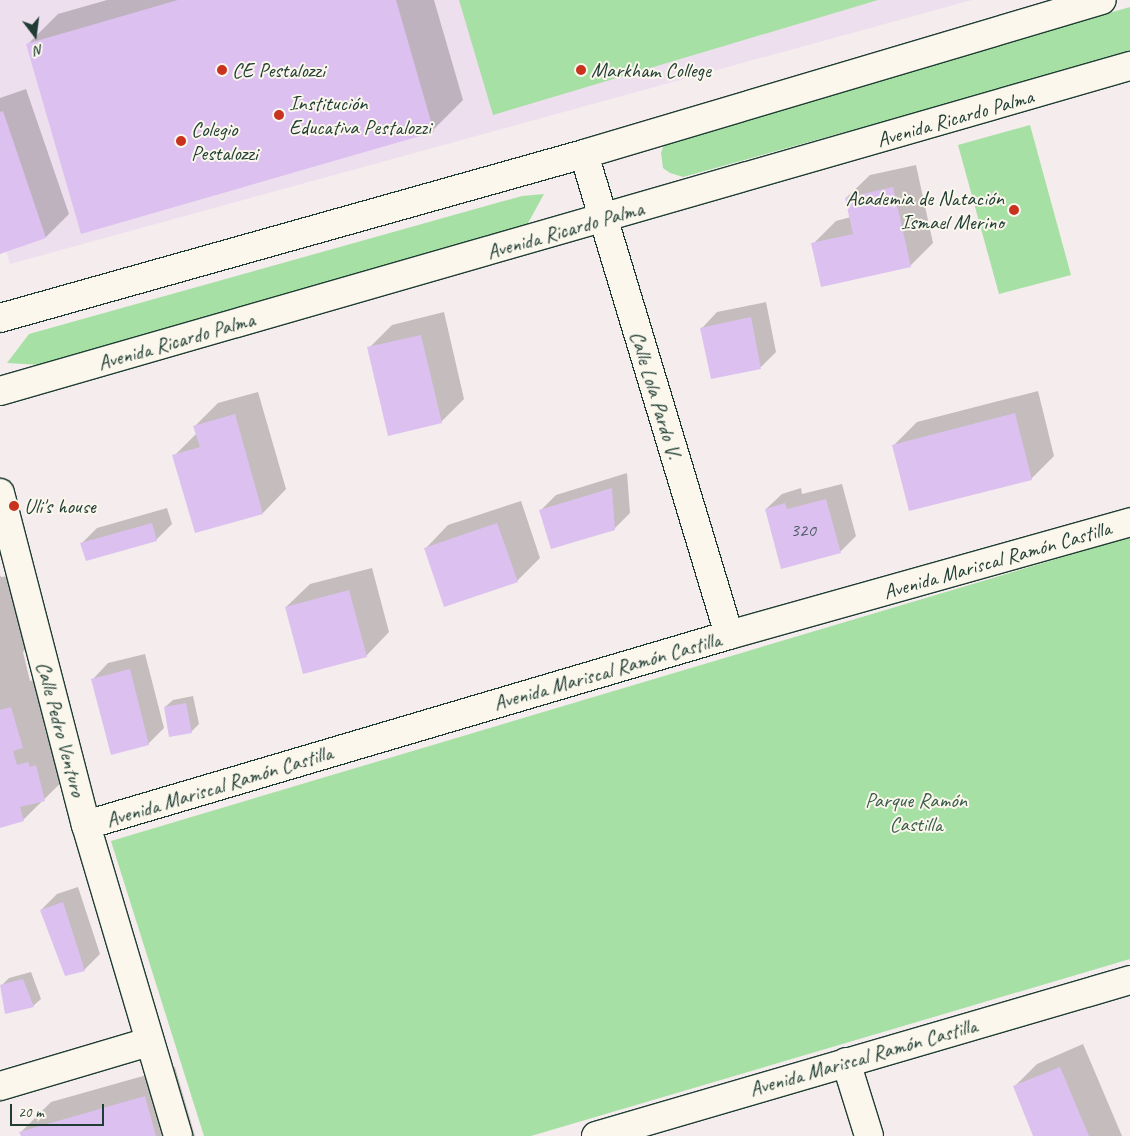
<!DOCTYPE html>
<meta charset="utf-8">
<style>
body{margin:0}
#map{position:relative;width:1130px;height:1136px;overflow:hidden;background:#f5eced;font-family:Caveat,sans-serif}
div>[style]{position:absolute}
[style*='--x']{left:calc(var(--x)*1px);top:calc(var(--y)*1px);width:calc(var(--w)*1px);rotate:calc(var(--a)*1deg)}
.built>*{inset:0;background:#eedfee}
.green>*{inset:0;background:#a7e0a4}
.shadow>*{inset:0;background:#0003}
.building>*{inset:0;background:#dcc1f0}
.roads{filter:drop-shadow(1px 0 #1f3d34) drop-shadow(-1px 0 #1f3d34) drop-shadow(0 1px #1f3d34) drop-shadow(0 -1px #1f3d34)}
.minor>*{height:28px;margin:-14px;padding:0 14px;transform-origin:14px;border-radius:14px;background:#fbf7ec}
.major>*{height:28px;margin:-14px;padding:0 14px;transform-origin:14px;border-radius:14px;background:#fbf7ec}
.dots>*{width:14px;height:14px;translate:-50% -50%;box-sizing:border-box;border:2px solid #fbf7ec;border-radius:50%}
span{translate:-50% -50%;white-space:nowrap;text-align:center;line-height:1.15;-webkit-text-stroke:4px #fbf7ec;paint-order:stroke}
.number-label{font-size:19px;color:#4e5e63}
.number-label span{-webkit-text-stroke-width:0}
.poi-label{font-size:21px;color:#1f3d34}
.left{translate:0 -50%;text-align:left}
.right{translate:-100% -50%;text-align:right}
.street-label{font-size:21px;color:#1f3d34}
.park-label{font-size:21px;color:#3a5e4a}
.north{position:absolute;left:10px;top:10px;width:50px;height:50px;-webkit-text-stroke:4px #fbf7ec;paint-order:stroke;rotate:165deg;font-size:14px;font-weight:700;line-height:20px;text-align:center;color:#1f3d34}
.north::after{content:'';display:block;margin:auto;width:18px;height:22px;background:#1f3d34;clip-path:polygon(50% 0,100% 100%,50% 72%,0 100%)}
.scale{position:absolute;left:10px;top:1104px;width:94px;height:22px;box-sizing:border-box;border:2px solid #1f3d34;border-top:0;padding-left:6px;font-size:15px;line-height:18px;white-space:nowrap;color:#1f3d34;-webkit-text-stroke:4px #fbf7ec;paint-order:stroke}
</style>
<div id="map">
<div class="built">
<i style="clip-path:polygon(0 0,972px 0,10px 264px,0 230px)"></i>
</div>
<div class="green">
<i style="clip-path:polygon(459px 0,878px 0,493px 115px)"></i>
<i style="clip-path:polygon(1130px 7px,1130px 53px,683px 177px,670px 173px,663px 168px,661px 153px,665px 142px)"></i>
<i style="clip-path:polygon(1030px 125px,1071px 275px,999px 294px,958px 145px)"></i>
<i style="clip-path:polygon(544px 194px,527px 225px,42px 365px,7px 363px,29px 334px,522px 196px)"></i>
<i style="clip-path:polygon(1130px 537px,1130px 959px,531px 1136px,204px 1136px,111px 841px)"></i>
</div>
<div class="shadow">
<i style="clip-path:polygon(107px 0,434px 0,463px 100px,433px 130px,28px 44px,58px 14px)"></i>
<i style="clip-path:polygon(26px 89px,69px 214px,46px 237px,0 253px,0 98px)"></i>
<i style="clip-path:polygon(916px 165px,933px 243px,910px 266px,813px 244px,836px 221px,851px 217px,846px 198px,870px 175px)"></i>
<i style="clip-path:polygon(766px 302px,776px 352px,761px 367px,702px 328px,717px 312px)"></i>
<i style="clip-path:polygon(444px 312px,464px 399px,441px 422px,369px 348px,392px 325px)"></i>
<i style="clip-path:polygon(1038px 391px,1054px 456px,1031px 479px,894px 445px,917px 422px)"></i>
<i style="clip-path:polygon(258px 392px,286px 489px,263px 513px,196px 532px,174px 456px,197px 433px,195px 426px,218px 403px)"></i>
<i style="clip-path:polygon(627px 473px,630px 513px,614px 529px,541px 510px,556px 495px)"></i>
<i style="clip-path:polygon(842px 484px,856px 536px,840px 552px,766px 509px,782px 494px,801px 488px,802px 494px)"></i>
<i style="clip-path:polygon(521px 501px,540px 558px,517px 581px,425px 549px,448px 525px)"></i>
<i style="clip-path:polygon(167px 508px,172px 524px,156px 540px,82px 543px,97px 528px)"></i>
<i style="clip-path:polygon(372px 568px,389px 632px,366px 656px,286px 607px,310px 584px)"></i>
<i style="clip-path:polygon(0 575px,1px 577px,15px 575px,28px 647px,23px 652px,30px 681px,41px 678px,52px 717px,44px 725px,47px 736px,58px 733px,75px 769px,23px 820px,0 826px)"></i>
<i style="clip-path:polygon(145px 654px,164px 728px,148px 744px,93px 679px,108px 663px)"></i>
<i style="clip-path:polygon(193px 696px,199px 724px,191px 732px,165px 707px,173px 700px)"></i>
<i style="clip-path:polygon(78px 887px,100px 954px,84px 970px,41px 910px,57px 894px)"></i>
<i style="clip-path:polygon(31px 972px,41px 999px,33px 1006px,1px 986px,9px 978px)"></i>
<i style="clip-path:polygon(1083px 1044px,1122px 1136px,1035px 1136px,1014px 1087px,1037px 1064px)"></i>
<i style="clip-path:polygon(175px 1067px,195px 1136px,22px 1136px,21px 1132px,51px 1102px)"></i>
</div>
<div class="building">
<i style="clip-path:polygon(178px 0,396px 0,434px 132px,81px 234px,26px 44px)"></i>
<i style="clip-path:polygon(3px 111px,46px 238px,0 254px,0 112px)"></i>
<i style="clip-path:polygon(893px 187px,911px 267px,821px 287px,811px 243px,853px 234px,845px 198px)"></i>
<i style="clip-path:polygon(751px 317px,761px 369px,711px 379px,700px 328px)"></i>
<i style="clip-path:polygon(421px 335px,442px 423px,388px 436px,367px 347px)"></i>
<i style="clip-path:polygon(1015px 413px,1032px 480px,909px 511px,892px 445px)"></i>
<i style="clip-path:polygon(235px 414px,263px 514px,195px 533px,172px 455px,200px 447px,193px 426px)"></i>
<i style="clip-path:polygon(612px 488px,615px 530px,551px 549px,539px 510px)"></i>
<i style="clip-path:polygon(826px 499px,841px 553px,781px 569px,765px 509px,785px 503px,787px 509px)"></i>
<i style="clip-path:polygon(152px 523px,157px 541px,86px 561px,80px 543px)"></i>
<i style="clip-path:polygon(497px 523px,518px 582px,444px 607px,424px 548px)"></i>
<i style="clip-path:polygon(349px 590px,367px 657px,303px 674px,285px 607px)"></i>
<i style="clip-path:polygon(130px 669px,149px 745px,111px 755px,91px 679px)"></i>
<i style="clip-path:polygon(186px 703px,192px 733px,169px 737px,164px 707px)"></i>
<i style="clip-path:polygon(11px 707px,23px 748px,13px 751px,17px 765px,28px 762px,30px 767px,36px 765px,45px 801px,20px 807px,24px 821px,0 828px,0 710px)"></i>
<i style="clip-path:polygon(63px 902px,85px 971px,65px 976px,40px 910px)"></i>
<i style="clip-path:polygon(23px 979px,34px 1007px,5px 1014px,0 985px)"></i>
<i style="clip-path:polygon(1060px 1067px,1089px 1136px,1033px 1136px,1013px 1086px)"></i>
<i style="clip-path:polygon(145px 1096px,156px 1136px,21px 1136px,19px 1132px)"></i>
</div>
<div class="roads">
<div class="minor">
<i style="--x:584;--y:154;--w:502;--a:73.22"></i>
<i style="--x:0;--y:493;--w:343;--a:75.5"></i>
<i style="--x:86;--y:825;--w:324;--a:73.5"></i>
<i style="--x:86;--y:825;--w:670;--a:-16.46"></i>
<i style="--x:729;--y:635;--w:417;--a:-15.7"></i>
<i style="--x:846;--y:1062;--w:77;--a:72.7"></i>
<i style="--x:0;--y:1086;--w:155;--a:-16.5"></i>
<i style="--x:596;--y:1136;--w:556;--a:-16.28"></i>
</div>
<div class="major">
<i style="--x:0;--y:318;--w:607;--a:-15.69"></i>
<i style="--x:584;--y:154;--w:540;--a:-16.56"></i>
<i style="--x:0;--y:391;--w:1176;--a:-16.05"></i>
</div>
</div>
<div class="dots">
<i style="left:222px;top:70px;background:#c8321e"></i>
<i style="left:581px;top:70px;background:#c8321e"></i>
<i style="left:279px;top:115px;background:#c8321e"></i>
<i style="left:181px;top:141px;background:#c8321e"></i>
<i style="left:1014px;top:210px;background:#c8321e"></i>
<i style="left:14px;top:506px;background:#c8321e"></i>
</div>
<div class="number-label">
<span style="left:803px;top:531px">320</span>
</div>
<div class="poi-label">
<span class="left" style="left:232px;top:70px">CE Pestalozzi</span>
<span class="left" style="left:591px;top:70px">Markham College</span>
<span class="left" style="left:289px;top:115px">Institución<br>Educativa Pestalozzi</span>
<span class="left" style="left:191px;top:141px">Colegio<br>Pestalozzi</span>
<span class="right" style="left:1004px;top:210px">Academia de Natación<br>Ismael Merino</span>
<span class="left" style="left:24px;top:506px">Uli's house</span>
</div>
<div class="street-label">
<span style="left:955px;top:118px;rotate:-16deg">Avenida Ricardo Palma</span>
<span style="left:565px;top:230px;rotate:-16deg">Avenida Ricardo Palma</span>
<span style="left:176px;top:341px;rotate:-16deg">Avenida Ricardo Palma</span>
<span style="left:656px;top:395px;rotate:73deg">Calle Lola Pardo V.</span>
<span style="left:997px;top:560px;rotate:-16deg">Avenida Mariscal Ramón Castilla</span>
<span style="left:607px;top:671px;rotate:-16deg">Avenida Mariscal Ramón Castilla</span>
<span style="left:61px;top:729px;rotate:75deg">Calle Pedro Venturo</span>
<span style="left:219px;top:786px;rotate:-17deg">Avenida Mariscal Ramón Castilla</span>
<span style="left:863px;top:1057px;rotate:-16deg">Avenida Mariscal Ramón Castilla</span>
</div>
<div class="park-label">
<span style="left:916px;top:812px">Parque Ramón<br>Castilla</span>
</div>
<div class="north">N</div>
<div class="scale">20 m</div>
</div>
